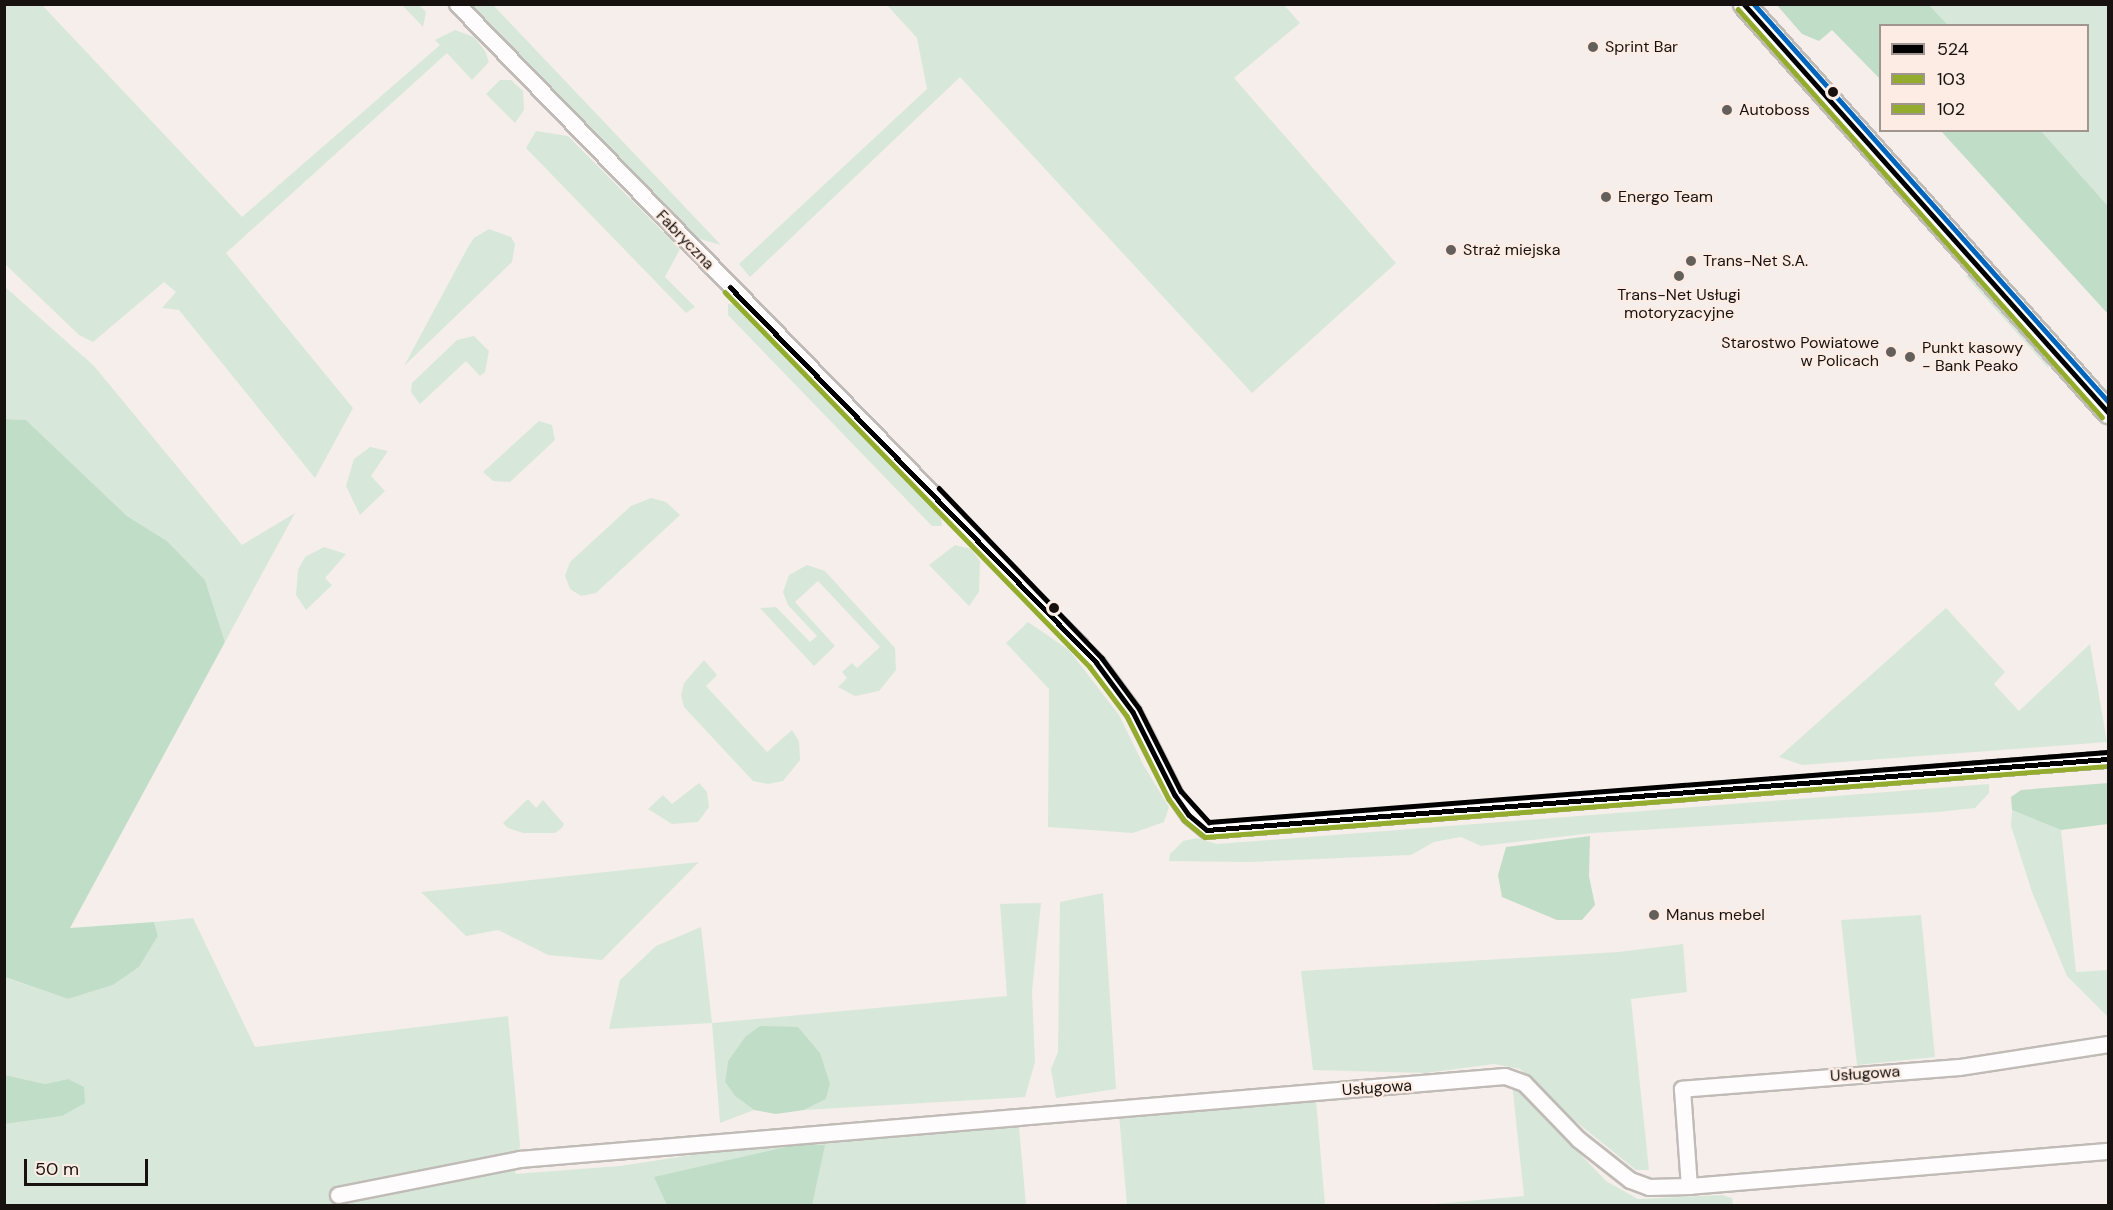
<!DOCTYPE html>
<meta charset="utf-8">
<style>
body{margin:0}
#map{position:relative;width:2113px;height:1210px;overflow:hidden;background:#f6eeea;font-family:"DM Sans",sans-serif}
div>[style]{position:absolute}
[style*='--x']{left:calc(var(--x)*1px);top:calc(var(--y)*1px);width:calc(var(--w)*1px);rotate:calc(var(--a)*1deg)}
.green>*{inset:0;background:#d7e8da}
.forest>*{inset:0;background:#c0ddc7}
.roads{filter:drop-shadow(2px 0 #c1bbb7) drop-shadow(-2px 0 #c1bbb7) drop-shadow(0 2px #c1bbb7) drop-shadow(0 -2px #c1bbb7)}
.minor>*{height:15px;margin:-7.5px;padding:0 7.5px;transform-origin:7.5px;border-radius:7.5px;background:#fefcfc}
.secondary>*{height:21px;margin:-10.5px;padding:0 10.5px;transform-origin:10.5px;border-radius:10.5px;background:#fefcfc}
.bus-1>*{height:4.5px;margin:-2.25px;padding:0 2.25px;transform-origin:2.25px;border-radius:2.25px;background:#000}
.bus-2>*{height:4.5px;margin:-2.25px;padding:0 2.25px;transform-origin:2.25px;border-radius:2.25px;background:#94ac2e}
.bus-3>*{height:4.5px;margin:-2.25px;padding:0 2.25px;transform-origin:2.25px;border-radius:2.25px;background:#94ac2e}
.bus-4>*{height:4.5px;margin:-2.25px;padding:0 2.25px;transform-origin:2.25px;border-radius:2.25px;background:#000}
.bus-5>*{height:4.5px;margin:-2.25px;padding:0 2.25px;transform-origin:2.25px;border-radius:2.25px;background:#0065bd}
.dots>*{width:16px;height:16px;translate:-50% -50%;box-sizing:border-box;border:3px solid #fcece4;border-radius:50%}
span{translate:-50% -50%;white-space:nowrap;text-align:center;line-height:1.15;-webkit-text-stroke:4.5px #fcece4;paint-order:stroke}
.poi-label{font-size:16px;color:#17120f}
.left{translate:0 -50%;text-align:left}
.right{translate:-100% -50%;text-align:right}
.street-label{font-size:16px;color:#17120f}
.frame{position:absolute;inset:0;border:6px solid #17120f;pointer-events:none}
.legend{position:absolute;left:1879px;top:24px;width:210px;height:108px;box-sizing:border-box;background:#fcece4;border:2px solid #a0958f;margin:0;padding:8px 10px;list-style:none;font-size:18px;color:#17120f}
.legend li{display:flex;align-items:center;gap:12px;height:30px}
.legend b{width:30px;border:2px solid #a0958f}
.scale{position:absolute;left:24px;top:1159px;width:124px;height:27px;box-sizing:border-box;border:3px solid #17120f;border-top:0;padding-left:8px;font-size:18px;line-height:21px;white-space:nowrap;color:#17120f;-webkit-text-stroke:4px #fcece4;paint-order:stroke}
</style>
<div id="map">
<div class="green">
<i style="clip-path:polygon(886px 4px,1284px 5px,1300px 23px,1234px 78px,1396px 263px,1252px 393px,960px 77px,750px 277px,739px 264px,927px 89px,917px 38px)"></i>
<i style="clip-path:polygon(4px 5px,42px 5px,242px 217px,440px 45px,435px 40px,455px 30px,474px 37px,485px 51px,489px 62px,472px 80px,447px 53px,226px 253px,353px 408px,315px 478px,179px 310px,162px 308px,176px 292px,164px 282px,93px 342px,79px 335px,5px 264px)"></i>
<i style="clip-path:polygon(402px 5px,419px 5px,426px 12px,423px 27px)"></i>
<i style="clip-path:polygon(468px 5px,493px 5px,721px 245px,693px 237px)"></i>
<i style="clip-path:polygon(1929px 5px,2108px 5px,2108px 206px,2041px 131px,2088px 130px,2088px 26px,1948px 25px)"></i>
<i style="clip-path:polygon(500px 80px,511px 80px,523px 91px,524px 110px,515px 123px,486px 94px)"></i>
<i style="clip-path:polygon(536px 131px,568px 136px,680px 249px,665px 277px,695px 307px,686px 313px,526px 148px)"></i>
<i style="clip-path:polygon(489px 229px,511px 237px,515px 244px,512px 262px,404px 366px,467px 249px,474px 238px)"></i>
<i style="clip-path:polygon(1965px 275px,1974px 277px,2046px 356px,2049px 369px)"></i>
<i style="clip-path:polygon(4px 286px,94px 366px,242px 545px,295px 513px,225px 642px,205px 580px,167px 541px,127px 516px,26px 420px,5px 419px)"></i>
<i style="clip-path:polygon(728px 304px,737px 305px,941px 518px,942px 526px,932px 526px,728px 315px)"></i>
<i style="clip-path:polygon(474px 336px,489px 351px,485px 372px,480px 376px,466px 361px,420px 404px,411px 392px,412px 383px,457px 340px)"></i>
<i style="clip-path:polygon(539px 421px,552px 425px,555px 440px,510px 482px,493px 481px,483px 472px)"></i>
<i style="clip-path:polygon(370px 447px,388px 451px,371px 476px,385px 491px,360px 515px,346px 486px,354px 459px)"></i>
<i style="clip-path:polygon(651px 498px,666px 502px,680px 515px,596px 593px,581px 596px,570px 589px,565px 576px,570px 562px,631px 506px)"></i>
<i style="clip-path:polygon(955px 545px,971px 549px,980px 561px,979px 592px,969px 606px,929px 565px)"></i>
<i style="clip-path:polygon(324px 547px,346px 554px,325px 578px,332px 585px,306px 610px,296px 595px,298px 570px,305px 557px)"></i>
<i style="clip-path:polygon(807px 565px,825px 571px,895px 648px,896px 670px,879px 691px,855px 696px,838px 687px,847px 678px,842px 672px,852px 663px,857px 668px,880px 647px,818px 581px,795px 602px,835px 646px,814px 666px,760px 608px,776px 607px,810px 642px,817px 636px,788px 605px,783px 592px,789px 575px)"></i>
<i style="clip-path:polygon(1946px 608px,2005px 672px,1994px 684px,2019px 711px,2090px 644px,2107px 742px,1802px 765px,1779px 757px)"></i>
<i style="clip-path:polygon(1028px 622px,1069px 650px,1119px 715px,1144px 766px,1169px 807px,1164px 822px,1133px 833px,1048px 827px,1049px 689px,1006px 643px)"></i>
<i style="clip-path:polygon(704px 660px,717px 675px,706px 686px,767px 752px,792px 730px,799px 741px,800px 760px,783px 781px,768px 784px,753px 781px,684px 707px,681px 695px,684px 683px)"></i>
<i style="clip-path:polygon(699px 783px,707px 792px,709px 807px,698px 822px,672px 824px,648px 809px,663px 795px,672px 804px)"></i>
<i style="clip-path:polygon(1989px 784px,1989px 793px,1975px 808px,1938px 812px,1593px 833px,1481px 846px,1461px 837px,1434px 842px,1411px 855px,1248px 862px,1169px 861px,1170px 854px,1183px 841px,1197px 838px,1217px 844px)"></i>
<i style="clip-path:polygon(528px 799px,536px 808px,543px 800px,564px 824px,562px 828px,555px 833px,523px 833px,508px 828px,503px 823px)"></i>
<i style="clip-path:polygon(2012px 810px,2061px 830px,2076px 972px,2108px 970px,2108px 1017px,2067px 976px,2032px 892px,2011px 826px)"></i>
<i style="clip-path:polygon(699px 862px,602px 960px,548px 955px,498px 930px,466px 936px,421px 892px)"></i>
<i style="clip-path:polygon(1103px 893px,1116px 1089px,1056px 1098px,1051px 1069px,1058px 1052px,1060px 902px)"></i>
<i style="clip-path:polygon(1041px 903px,1032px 991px,1035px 1062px,1025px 1097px,804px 1110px,826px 1099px,830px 1084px,745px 1037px,728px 1061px,725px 1082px,735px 1096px,754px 1110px,720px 1123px,712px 1023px,609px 1029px,620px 980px,656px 946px,701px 927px,712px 1023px,1007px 996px,1000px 904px)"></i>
<i style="clip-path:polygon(1921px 915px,1935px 1057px,1857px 1065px,1841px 920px)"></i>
<i style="clip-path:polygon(193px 918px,255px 1047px,508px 1016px,520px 1145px,515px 1174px,620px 1166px,724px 1150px,1019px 1127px,1026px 1205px,5px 1205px,5px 1124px,62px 1116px,68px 1079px,45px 1084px,5px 1075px,4px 977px,68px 999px,113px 985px,139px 967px,158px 936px,154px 922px)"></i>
<i style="clip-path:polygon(1683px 944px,1687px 992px,1631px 999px,1649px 1170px,1636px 1170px,1565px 1113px,1520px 1069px,1494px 1064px,1426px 1073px,1313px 1070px,1301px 971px,1618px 952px)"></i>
<i style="clip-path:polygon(1512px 1083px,1606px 1181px,1638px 1199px,1722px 1195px,1732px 1198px,1733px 1205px,1413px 1206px,1524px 1196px)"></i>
<i style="clip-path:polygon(1316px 1100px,1325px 1205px,1127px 1205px,1119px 1115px)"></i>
</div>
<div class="forest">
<i style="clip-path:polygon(1777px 5px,1929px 5px,1948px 25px,1880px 26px,1880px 79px,1832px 30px,1819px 41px,1802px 34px)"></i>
<i style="clip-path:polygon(1941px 131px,2041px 131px,2108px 206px,2108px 314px)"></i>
<i style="clip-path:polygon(5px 419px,26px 420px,127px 516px,167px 541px,205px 580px,225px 642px,70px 928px,154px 922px,158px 936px,139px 967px,113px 985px,68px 999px,5px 977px)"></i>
<i style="clip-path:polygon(2108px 783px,2108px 824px,2061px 830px,2012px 810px,2011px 797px,2021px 790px)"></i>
<i style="clip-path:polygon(1590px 836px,1589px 876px,1595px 905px,1582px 920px,1557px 920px,1502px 897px,1498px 875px,1506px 847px)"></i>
<i style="clip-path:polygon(760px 1026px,798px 1027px,820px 1053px,830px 1084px,826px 1099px,804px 1110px,776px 1114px,754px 1110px,735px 1096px,725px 1082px,728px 1061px,745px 1037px)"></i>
<i style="clip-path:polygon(5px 1075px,45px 1084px,68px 1079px,84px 1087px,85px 1103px,62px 1116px,5px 1124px)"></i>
<i style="clip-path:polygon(795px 1145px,825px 1145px,812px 1205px,667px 1205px,654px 1177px)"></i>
</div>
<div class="roads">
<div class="minor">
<i style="--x:457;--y:4;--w:917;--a:45.84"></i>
<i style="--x:1096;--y:662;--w:62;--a:53.5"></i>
<i style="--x:1133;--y:712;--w:93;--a:63.2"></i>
<i style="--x:1175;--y:795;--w:24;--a:55"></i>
<i style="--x:1189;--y:815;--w:23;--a:40"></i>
<i style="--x:1207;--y:830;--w:904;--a:-4.51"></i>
<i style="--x:2108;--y:1044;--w:151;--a:171.2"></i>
<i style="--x:1959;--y:1067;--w:278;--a:175.5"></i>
<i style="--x:1682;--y:1089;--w:97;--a:85.9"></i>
<i style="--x:1689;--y:1186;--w:420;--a:-4.8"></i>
<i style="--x:338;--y:1195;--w:185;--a:-11.2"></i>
<i style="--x:519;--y:1159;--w:989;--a:-4.81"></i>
<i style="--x:1505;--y:1076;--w:20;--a:20"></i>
<i style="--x:1524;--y:1083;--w:78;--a:46"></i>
<i style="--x:1578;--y:1139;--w:66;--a:38.3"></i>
<i style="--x:1630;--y:1180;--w:20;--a:20"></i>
<i style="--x:1649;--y:1187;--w:40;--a:-1.4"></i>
</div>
<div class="secondary">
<i style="--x:1744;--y:4;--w:547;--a:48.26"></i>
</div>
</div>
<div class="bus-1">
<i style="--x:1744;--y:4;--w:547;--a:48.26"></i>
<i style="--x:730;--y:287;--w:524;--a:45.7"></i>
<i style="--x:1096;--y:662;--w:62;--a:53.5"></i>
<i style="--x:1133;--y:712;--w:93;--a:63.2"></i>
<i style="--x:1175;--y:795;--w:24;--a:55"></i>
<i style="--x:1189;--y:815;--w:23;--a:40"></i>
<i style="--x:1207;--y:830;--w:904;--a:-4.51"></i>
</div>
<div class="bus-2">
<i style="--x:1738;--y:9;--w:547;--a:48.26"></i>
</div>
<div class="bus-3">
<i style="--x:725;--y:292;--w:523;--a:45.77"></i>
<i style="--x:1090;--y:667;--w:61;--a:52.9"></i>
<i style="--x:1127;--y:716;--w:93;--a:63.2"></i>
<i style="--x:1169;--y:799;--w:26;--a:54"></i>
<i style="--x:1184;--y:820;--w:27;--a:39"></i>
<i style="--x:1205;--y:837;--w:906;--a:-4.5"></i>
</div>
<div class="bus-4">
<i style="--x:939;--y:488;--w:236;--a:46.2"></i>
<i style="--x:1102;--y:658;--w:62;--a:53.5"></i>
<i style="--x:1139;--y:708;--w:93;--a:63.2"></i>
<i style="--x:1181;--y:791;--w:42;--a:47.9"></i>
<i style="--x:1209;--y:822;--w:901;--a:-4.46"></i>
</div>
<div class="bus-5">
<i style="--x:1754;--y:4;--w:532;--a:48.28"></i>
</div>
<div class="dots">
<i style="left:1593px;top:47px;background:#655f5c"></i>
<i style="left:1833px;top:92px;background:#17120f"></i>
<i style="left:1727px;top:110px;background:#655f5c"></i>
<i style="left:1606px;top:197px;background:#655f5c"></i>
<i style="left:1451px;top:250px;background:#655f5c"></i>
<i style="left:1691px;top:261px;background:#655f5c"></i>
<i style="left:1679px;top:276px;background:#655f5c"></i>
<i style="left:1891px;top:352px;background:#655f5c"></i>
<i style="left:1910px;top:357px;background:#655f5c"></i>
<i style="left:1054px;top:608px;background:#17120f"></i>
<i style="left:1654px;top:915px;background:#655f5c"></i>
</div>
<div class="poi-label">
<span class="left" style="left:1605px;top:47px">Sprint Bar</span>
<span class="left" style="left:1739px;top:110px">Autoboss</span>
<span class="left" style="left:1618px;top:197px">Energo Team</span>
<span class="left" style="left:1463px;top:250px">Straż miejska</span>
<span class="left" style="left:1703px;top:261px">Trans-Net S.A.</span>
<span style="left:1679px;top:304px">Trans-Net Usługi<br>motoryzacyjne</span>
<span class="right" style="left:1879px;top:352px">Starostwo Powiatowe<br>w Policach</span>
<span class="left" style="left:1922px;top:357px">Punkt kasowy<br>- Bank Peako</span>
<span class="left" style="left:1666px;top:915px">Manus mebel</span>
</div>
<div class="street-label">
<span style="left:685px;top:240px;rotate:46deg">Fabryczna</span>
<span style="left:1865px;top:1074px;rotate:-4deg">Usługowa</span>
<span style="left:1377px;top:1088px;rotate:-4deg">Usługowa</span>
</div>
<div class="frame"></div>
<ul class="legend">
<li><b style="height:8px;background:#000"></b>524</li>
<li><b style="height:8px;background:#94ac2e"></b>103</li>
<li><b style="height:8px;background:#94ac2e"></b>102</li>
</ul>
<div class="scale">50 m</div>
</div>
